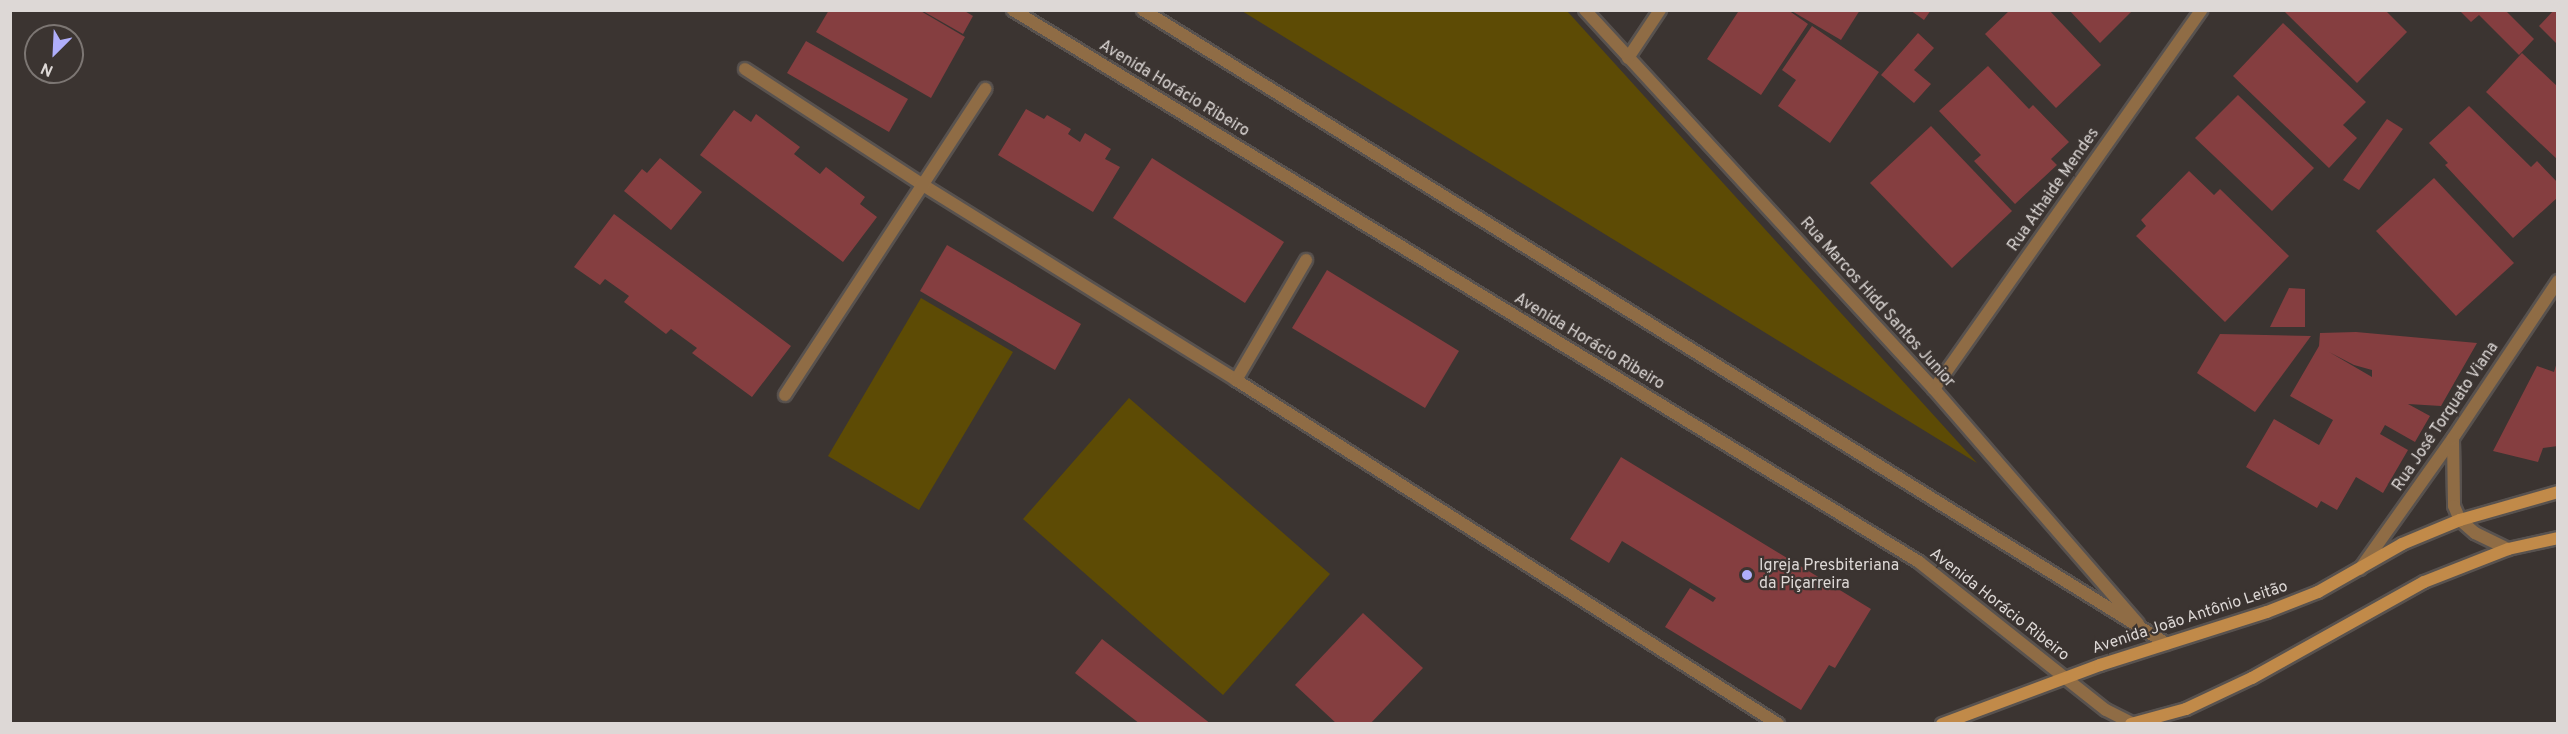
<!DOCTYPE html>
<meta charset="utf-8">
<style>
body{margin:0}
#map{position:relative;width:2568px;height:734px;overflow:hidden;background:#3b3431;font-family:Overpass,sans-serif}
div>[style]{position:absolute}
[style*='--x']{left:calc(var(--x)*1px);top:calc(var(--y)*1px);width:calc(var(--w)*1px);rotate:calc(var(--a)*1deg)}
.green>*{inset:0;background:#5d4b05}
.building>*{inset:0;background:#853e40}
.roads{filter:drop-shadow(2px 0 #58524f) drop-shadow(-2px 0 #58524f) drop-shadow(0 2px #58524f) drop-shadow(0 -2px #58524f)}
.minor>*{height:12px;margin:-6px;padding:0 6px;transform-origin:6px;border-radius:6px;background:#8f6c45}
.tertiary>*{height:12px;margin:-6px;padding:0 6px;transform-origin:6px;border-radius:6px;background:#8f6c45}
.secondary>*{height:12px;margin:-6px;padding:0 6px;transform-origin:6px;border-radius:6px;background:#c18a49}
.dots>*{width:16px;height:16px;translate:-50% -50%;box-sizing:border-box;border:3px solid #3b3431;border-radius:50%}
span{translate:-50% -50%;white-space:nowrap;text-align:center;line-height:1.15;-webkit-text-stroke:4.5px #3b3431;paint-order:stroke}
.street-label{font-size:16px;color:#ddd8d6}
.poi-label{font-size:16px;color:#ddd8d6}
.left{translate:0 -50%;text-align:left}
.frame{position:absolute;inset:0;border:12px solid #ddd8d6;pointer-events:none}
.north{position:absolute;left:24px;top:24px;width:60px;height:60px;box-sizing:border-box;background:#3b3431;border:2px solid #7c7673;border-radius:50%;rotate:204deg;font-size:16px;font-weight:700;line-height:24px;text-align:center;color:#ddd8d6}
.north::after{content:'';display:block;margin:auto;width:21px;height:27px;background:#afaefa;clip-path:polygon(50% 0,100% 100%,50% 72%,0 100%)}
</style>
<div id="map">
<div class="green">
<i style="clip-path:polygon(1242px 11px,1567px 11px,1977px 463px)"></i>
<i style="clip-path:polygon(921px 298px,1013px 352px,919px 510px,828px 456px)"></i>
<i style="clip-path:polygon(1129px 398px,1330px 574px,1223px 695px,1023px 519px)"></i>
</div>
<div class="building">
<i style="clip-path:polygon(829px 10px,919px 10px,965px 37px,931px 98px,816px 32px)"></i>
<i style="clip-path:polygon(921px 10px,963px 10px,973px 16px,963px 34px)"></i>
<i style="clip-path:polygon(1736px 10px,1788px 10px,1808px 24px,1761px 95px,1707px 59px,1738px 12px)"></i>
<i style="clip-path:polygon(1790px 10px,1860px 10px,1841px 40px)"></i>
<i style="clip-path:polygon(1910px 10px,1931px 10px,1924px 20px)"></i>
<i style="clip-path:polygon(2010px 10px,2049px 10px,2101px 65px,2056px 108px,1985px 34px)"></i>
<i style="clip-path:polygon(2069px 10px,2133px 10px,2100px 43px)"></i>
<i style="clip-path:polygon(2283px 10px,2385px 10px,2407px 32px,2357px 83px)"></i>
<i style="clip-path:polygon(2459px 10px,2505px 10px,2534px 39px,2519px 55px,2479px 15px,2471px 22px)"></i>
<i style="clip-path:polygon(2554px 10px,2558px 10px,2558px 45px,2539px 26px)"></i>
<i style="clip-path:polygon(2283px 23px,2366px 102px,2343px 125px,2357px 138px,2329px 168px,2233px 76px)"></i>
<i style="clip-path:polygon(1812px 26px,1879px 72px,1830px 143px,1778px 106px,1796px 80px,1782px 70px)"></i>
<i style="clip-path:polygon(1918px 33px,1934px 48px,1914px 70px,1931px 84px,1914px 103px,1881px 75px)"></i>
<i style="clip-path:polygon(806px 41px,908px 99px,889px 132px,787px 73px)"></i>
<i style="clip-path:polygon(2522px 53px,2558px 87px,2558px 160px,2486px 92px)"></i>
<i style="clip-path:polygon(1988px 66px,2029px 109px,2033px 105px,2069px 142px,2051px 159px,2057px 165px,2015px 204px,1974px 161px,1981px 155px,1939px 111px)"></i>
<i style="clip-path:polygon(2238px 95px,2314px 168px,2272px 211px,2195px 138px)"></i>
<i style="clip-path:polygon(2469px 106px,2531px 167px,2537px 161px,2558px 183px,2558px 197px,2513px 238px,2445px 165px,2448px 163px,2429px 143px)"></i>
<i style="clip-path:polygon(1026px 109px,1044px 119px,1047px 115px,1071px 129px,1068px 134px,1080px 142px,1085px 133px,1111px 149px,1105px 159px,1120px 167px,1093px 212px,998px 155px)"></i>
<i style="clip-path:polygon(734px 110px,751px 122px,756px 114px,800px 147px,794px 154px,820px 174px,826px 167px,865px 197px,860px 204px,877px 217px,843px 262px,700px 155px)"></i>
<i style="clip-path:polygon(2387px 119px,2403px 129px,2359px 190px,2343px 180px)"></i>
<i style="clip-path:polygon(1931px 126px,2012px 211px,1952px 268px,1870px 183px)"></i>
<i style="clip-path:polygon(660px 158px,702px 192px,671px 230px,624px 191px,642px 169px,647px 173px)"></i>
<i style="clip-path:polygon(1152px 158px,1284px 242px,1245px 303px,1113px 218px)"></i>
<i style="clip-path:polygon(2189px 171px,2214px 195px,2220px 189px,2289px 256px,2225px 322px,2136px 236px,2146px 226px,2141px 220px)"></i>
<i style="clip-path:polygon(2434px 178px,2514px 263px,2456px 316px,2376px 231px)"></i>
<i style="clip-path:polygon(614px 214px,791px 346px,752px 397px,692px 353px,697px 348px,671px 329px,666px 334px,624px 302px,629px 296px,605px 279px,600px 285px,574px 267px)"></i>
<i style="clip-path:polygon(947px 245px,1081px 324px,1055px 370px,920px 291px)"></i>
<i style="clip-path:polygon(1327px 270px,1459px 351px,1425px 408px,1292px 328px)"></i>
<i style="clip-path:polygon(2289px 288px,2305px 289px,2305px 327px,2270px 327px)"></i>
<i style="clip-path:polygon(evenodd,2356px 332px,2477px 343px,2441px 406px,2408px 404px,2430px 416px,2415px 442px,2385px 425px,2380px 434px,2408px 450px,2383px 493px,2356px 477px,2337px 510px,2321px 501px,2317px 508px,2246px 467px,2274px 419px,2319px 445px,2333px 420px,2290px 396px,2319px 346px,2320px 333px,2356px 332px,2329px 352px,2354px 365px,2372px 370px,2372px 377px,2329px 352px)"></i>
<i style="clip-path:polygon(2220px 334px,2311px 336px,2255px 412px,2197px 373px)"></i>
<i style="clip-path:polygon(2557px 362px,2558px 446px,2543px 448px,2538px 462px,2493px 451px,2537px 366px,2554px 372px)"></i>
<i style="clip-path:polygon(1621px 457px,1871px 609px,1835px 668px,1829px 665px,1801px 710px,1665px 627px,1690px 588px,1713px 602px,1716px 598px,1622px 541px,1609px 563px,1570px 539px)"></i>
<i style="clip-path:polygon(1363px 613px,1423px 668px,1370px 724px,1337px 724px,1295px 685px)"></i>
<i style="clip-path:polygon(1102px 639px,1211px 724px,1140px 724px,1075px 673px)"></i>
</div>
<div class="roads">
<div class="minor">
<i style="--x:1585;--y:10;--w:515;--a:47.36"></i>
<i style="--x:1934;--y:389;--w:311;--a:49"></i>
<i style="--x:1628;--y:58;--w:58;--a:-56.3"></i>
<i style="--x:745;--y:69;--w:212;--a:33.1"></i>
<i style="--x:923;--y:185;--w:369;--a:31.9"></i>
<i style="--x:1236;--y:380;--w:642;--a:32.4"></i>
<i style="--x:1236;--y:380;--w:139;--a:-59.7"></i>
<i style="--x:1934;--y:389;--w:464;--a:-54.8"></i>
<i style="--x:785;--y:395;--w:366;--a:-56.8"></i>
</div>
<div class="tertiary">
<i style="--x:1013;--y:10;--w:1061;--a:31.35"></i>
<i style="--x:1919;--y:562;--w:238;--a:38.4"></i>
<i style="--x:2106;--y:710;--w:29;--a:27"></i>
<i style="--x:1143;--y:10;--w:1204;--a:31.76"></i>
<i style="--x:2453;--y:439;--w:67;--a:89.1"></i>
<i style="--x:2454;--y:506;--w:15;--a:67"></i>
<i style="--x:2460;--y:520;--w:20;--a:41"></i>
<i style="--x:2475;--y:533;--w:37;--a:26"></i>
<i style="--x:2360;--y:569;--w:161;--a:-54.6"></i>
<i style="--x:2453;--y:438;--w:189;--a:-56.2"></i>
</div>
<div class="secondary">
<i style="--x:1942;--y:724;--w:169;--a:-20.5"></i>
<i style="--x:2100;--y:665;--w:175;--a:-17.6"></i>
<i style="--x:2267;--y:612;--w:55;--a:-21.4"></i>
<i style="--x:2318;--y:592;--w:97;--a:-29.7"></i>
<i style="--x:2402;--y:544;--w:63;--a:-22.5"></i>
<i style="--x:2460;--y:520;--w:102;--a:-15.9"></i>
<i style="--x:2131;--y:724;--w:57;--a:-15.3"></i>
<i style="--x:2186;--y:709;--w:73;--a:-25.2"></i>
<i style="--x:2252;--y:678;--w:197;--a:-29.2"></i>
<i style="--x:2424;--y:582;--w:90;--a:-21.4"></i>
<i style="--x:2508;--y:549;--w:51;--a:-12.4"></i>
</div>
</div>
<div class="dots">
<i style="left:1747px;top:575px;background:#afaefa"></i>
</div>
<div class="street-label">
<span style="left:1174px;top:89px;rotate:31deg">Avenida Horácio Ribeiro</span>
<span style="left:2054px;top:190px;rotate:-55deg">Rua Athaide Mendes</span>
<span style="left:1877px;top:303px;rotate:48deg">Rua Marcos Hidd Santos Junior</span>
<span style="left:1589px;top:342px;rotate:31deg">Avenida Horácio Ribeiro</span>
<span style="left:2446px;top:417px;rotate:-56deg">Rua José Torquato Viana</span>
<span style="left:1999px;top:605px;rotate:38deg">Avenida Horácio Ribeiro</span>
<span style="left:2190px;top:618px;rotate:-18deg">Avenida João Antônio Leitão</span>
</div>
<div class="poi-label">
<span class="left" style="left:1759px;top:575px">Igreja Presbiteriana<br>da Piçarreira</span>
</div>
<div class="frame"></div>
<div class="north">N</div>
</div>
